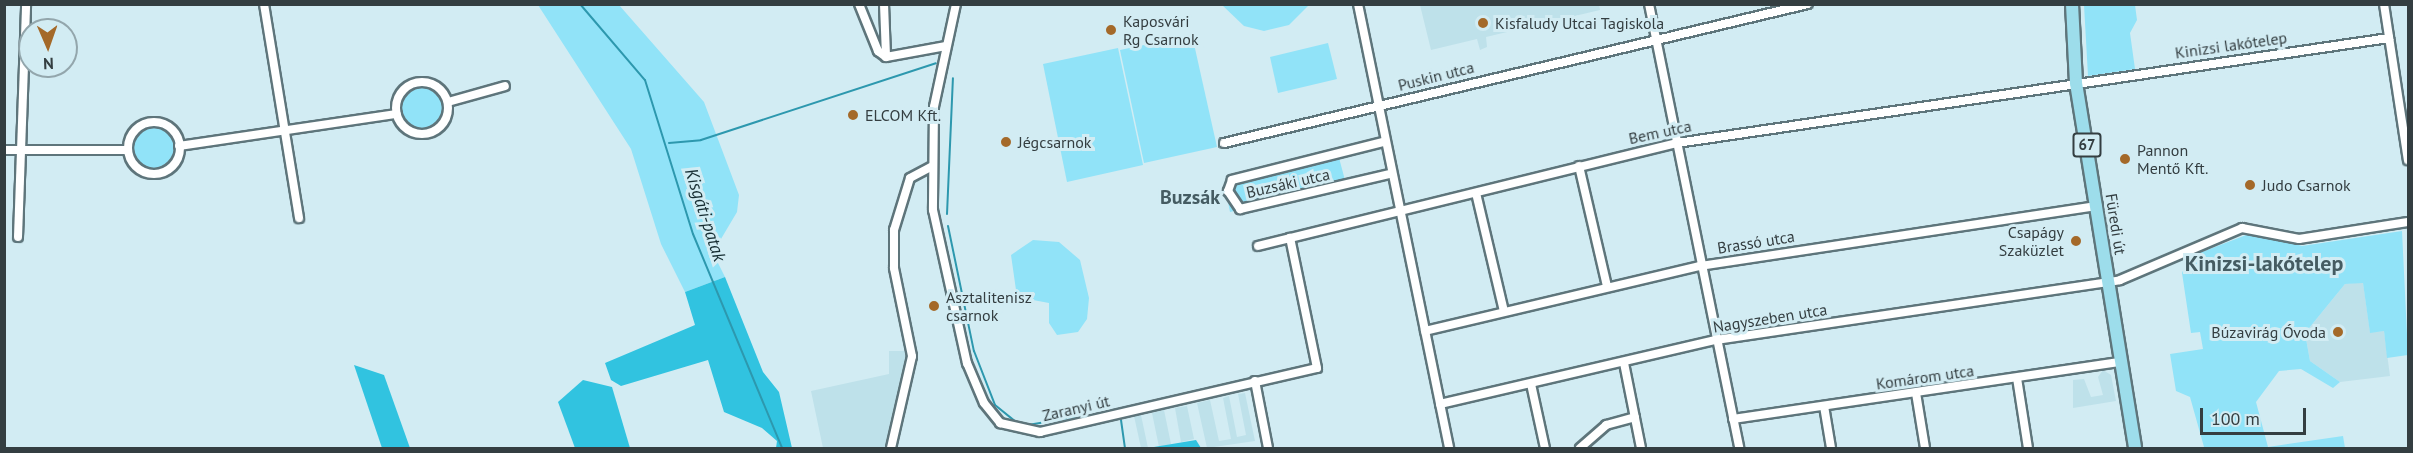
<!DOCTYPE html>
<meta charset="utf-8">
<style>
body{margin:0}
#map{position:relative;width:2413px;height:453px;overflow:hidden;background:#d2ecf3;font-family:"PT Sans",sans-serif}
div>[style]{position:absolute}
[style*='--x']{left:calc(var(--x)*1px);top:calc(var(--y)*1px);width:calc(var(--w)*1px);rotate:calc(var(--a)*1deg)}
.built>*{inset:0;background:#bee1ea}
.green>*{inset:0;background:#91e3f8}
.round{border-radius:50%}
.forest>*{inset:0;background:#31c3e0}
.stream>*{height:2px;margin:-1px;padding:0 1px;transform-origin:1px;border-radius:1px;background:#2d98ae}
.roads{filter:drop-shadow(2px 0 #5e757b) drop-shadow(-2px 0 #5e757b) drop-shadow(0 2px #5e757b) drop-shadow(0 -2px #5e757b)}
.street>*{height:8px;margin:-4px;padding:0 4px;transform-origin:4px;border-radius:4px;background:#fff}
.street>.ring{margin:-4px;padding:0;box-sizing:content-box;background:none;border:8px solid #fff;border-radius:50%}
.primary>*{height:12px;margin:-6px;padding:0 6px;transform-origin:6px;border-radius:6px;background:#9dddeb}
.dots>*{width:16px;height:16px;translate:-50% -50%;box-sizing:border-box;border:3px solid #d2ecf3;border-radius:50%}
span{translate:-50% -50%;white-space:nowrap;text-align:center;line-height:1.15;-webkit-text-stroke:6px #d2ecf3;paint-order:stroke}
.shield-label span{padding:2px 4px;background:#d2ecf3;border:2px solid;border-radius:4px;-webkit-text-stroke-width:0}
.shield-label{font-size:15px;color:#343e41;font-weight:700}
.poi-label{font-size:16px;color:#343e41}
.left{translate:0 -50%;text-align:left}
.right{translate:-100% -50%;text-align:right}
.street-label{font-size:16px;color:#343e41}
.water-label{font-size:18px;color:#162d32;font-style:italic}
.quarter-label{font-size:20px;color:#455c62;font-weight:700}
.district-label{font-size:22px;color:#455c62;font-weight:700}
.frame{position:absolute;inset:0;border:6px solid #343e41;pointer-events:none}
.north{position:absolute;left:18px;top:18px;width:60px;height:60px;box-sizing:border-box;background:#d2ecf3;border:2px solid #93a6ac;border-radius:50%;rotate:178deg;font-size:16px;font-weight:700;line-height:24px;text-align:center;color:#343e41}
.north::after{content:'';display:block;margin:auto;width:21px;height:27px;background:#a46929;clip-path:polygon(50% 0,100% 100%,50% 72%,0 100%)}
.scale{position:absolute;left:2200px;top:408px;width:106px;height:27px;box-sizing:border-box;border:3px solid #343e41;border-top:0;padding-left:8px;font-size:18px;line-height:21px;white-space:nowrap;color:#343e41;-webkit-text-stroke:4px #d2ecf3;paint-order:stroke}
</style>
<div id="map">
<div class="built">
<i style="clip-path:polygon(1599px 4px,1600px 10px,1486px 37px,1487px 47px,1480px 50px,1477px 39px,1431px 50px,1420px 5px)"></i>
<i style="clip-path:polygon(2363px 282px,2370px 332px,2384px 331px,2390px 376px,2340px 382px,2310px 361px,2305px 333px,2345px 284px)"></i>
<i style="clip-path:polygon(889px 351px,907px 351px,886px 448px,823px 448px,811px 391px,889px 374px)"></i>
<i style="clip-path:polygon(2103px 370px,2111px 375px,2116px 401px,2073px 408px,2073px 380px,2084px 379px,2091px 397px,2103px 395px,2098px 377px)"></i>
<i style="clip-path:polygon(1245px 393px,1255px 441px,1207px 448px,1197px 403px,1210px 400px,1219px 441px,1231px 439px,1223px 398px,1229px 396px,1237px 437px,1246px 435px,1238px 394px)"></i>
<i style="clip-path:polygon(1187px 406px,1194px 439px,1181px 442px,1175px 408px)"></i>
<i style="clip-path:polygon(1164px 410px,1171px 444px,1159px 447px,1152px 413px)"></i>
<i style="clip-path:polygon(1141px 415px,1148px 448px,1141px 448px,1134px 416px)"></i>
</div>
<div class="green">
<i style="clip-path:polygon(538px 5px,619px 5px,704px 102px,739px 195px,737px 212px,718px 244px,716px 259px,725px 277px,685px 292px,661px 244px,631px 149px)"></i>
<i style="clip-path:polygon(1222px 5px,1309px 5px,1289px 25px,1264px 31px,1244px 26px)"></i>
<i style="clip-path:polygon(2084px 5px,2135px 5px,2137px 20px,2130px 33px,2135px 69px,2088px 76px)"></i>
<i style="clip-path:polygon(1192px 35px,1217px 147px,1144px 163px,1120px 50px)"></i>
<i style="clip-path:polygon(1328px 43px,1337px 79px,1278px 93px,1270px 57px)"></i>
<i style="clip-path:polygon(1118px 48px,1143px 165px,1067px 182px,1043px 64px)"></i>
<i class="round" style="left:401px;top:86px;width:44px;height:44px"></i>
<i class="round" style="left:132px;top:126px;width:44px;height:44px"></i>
<i style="clip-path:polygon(1338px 154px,1346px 184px,1230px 212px,1224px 182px)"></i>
<i style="clip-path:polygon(2402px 231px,2408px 355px,2387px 358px,2384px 331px,2370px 333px,2363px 283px,2345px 284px,2305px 333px,2310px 361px,2340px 382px,2333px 388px,2301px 369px,2279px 371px,2256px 402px,2268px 447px,2343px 436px,2345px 448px,2204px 447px,2190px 397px,2176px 391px,2170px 354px,2203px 349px,2200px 332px,2191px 333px,2182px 273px,2189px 257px,2254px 232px,2302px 246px)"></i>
<i style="clip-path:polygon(1033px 240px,1059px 242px,1080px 260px,1089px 298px,1087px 319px,1078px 332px,1057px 335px,1049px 323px,1049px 303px,1017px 297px,1011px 255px)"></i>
</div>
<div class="forest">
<i style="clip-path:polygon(725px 277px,763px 372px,779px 392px,792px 448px,776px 448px,777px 441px,762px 428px,724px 412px,708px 360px,621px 386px,611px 380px,605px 363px,695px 325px,685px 292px)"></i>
<i style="clip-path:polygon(354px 365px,384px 375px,410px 448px,382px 448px)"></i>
<i style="clip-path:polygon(583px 380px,612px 387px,630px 448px,575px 448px,558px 402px)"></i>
<i style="clip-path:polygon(1196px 440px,1201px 448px,1148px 448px)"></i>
</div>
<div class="stream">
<i style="--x:580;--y:4;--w:100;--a:49.5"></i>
<i style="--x:645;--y:80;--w:161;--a:72.7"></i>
<i style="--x:693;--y:234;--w:232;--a:67.4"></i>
<i style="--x:669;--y:143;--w:32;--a:-5"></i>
<i style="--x:701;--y:140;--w:247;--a:-18.1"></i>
<i style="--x:947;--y:214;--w:136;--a:-87.5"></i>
<i style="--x:948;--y:226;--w:128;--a:78.3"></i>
<i style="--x:974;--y:351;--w:58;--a:68.7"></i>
<i style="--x:995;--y:405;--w:28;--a:39"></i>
<i style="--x:1121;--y:420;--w:28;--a:82"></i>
<i style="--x:1028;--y:425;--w:48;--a:-9.7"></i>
</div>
<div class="roads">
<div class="street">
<i style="--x:264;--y:4;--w:217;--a:80.7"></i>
<i style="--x:859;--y:4;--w:51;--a:68"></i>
<i style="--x:878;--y:51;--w:10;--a:37"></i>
<i style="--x:884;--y:4;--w:53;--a:87.8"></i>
<i style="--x:956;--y:4;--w:105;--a:102.1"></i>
<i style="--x:934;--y:107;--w:103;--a:90.6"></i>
<i style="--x:933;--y:210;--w:157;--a:77.5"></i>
<i style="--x:967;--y:363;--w:43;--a:67"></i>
<i style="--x:984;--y:403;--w:26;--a:51"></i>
<i style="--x:1000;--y:423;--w:41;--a:12.7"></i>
<i style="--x:1040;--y:432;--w:284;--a:-13"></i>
<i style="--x:1317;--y:368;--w:133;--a:-101.7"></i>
<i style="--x:1358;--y:4;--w:453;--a:78.4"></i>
<i style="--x:1649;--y:4;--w:453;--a:78.5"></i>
<i style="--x:2384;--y:4;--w:158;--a:81.3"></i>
<i style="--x:886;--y:57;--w:61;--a:-10.4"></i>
<i class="ring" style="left:396px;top:82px;width:44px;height:44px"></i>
<i style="--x:448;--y:102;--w:59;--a:-15.7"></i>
<i class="ring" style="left:128px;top:122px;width:44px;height:44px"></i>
<i style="--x:1383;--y:142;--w:156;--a:165.9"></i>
<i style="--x:1232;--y:180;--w:12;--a:110"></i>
<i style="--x:1228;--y:191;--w:22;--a:56"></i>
<i style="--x:1240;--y:209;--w:153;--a:-13.2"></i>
<i style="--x:1224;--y:143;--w:600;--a:-13.39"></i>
<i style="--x:179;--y:146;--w:220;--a:-8.4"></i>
<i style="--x:4;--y:150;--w:124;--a:0"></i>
<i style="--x:1579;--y:166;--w:123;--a:76.9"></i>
<i style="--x:1476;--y:193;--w:121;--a:76.7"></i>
<i style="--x:18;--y:237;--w:233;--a:-88"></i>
<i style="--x:1258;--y:246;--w:431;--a:-13.8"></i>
<i style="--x:1677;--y:143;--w:720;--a:-8.39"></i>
<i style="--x:1425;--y:331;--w:283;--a:-13.3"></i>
<i style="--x:1700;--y:266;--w:402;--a:-8.6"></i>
<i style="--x:1624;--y:363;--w:87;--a:78.7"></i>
<i style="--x:2017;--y:378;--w:71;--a:81.1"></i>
<i style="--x:1255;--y:381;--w:68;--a:79"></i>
<i style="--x:1531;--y:384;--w:66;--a:77.7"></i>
<i style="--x:1916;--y:393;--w:56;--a:80.7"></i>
<i style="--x:1440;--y:404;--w:283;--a:-13.1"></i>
<i style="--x:1716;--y:340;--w:408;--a:-8.4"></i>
<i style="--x:2120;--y:280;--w:133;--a:-23.1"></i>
<i style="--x:2242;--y:228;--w:58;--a:10.9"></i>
<i style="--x:2299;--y:239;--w:110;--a:-8.9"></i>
<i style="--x:1824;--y:406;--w:43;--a:80.5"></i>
<i style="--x:1733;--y:419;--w:392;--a:-8.4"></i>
<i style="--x:891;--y:448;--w:94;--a:-77.1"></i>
<i style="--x:912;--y:356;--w:90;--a:-101.6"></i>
<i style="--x:894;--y:268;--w:38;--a:-90"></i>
<i style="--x:894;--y:230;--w:54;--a:-72.9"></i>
<i style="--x:910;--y:178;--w:24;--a:-28"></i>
<i style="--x:1580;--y:448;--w:35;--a:-41"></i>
<i style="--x:1606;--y:425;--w:30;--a:-15"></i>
</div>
<div class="primary">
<i style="--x:2072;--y:4;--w:79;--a:87.1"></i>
<i style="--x:2076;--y:83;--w:370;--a:80.8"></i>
</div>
</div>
<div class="dots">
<i style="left:1483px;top:23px;background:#a46929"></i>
<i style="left:1111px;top:30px;background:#a46929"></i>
<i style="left:853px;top:115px;background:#a46929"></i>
<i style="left:1006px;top:142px;background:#a46929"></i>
<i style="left:2125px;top:159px;background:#a46929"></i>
<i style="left:2250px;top:185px;background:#a46929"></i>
<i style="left:2076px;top:241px;background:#a46929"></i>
<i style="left:934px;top:306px;background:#a46929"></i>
<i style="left:2338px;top:332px;background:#a46929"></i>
</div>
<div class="shield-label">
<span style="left:2087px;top:145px">67</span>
</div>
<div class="poi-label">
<span class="left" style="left:1123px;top:30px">Kaposvári<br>Rg Csarnok</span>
<span class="left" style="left:1495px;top:23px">Kisfaludy Utcai Tagiskola</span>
<span class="left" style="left:865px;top:115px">ELCOM Kft.</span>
<span class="left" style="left:1018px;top:142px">Jégcsarnok</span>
<span class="left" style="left:2137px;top:159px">Pannon<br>Mentő Kft.</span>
<span class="left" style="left:2262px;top:185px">Judo Csarnok</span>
<span class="right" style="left:2064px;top:241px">Csapágy<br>Szaküzlet</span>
<span class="left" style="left:946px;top:306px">Asztalitenisz<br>csarnok</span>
<span class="right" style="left:2326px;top:332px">Búzavirág Óvoda</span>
</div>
<div class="street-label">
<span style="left:2231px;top:45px;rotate:-8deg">Kinizsi lakótelep</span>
<span style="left:1436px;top:76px;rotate:-14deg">Puskin utca</span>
<span style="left:1660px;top:132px;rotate:-12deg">Bem utca</span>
<span style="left:1288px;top:183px;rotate:-13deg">Buzsáki utca</span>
<span style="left:2116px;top:224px;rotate:81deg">Füredi út</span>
<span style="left:1756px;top:242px;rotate:-9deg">Brassó utca</span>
<span style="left:1770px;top:318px;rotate:-9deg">Nagyszeben utca</span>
<span style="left:1925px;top:377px;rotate:-8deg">Komárom utca</span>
<span style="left:1076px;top:408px;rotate:-13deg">Zaranyi út</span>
</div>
<div class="water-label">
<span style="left:705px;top:215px;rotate:72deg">Kisgáti-patak</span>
</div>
<div class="quarter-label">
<span style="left:1190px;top:197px">Buzsák</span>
</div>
<div class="district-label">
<span style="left:2264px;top:264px">Kinizsi-lakótelep</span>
</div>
<div class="frame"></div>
<div class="north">N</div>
<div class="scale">100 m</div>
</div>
